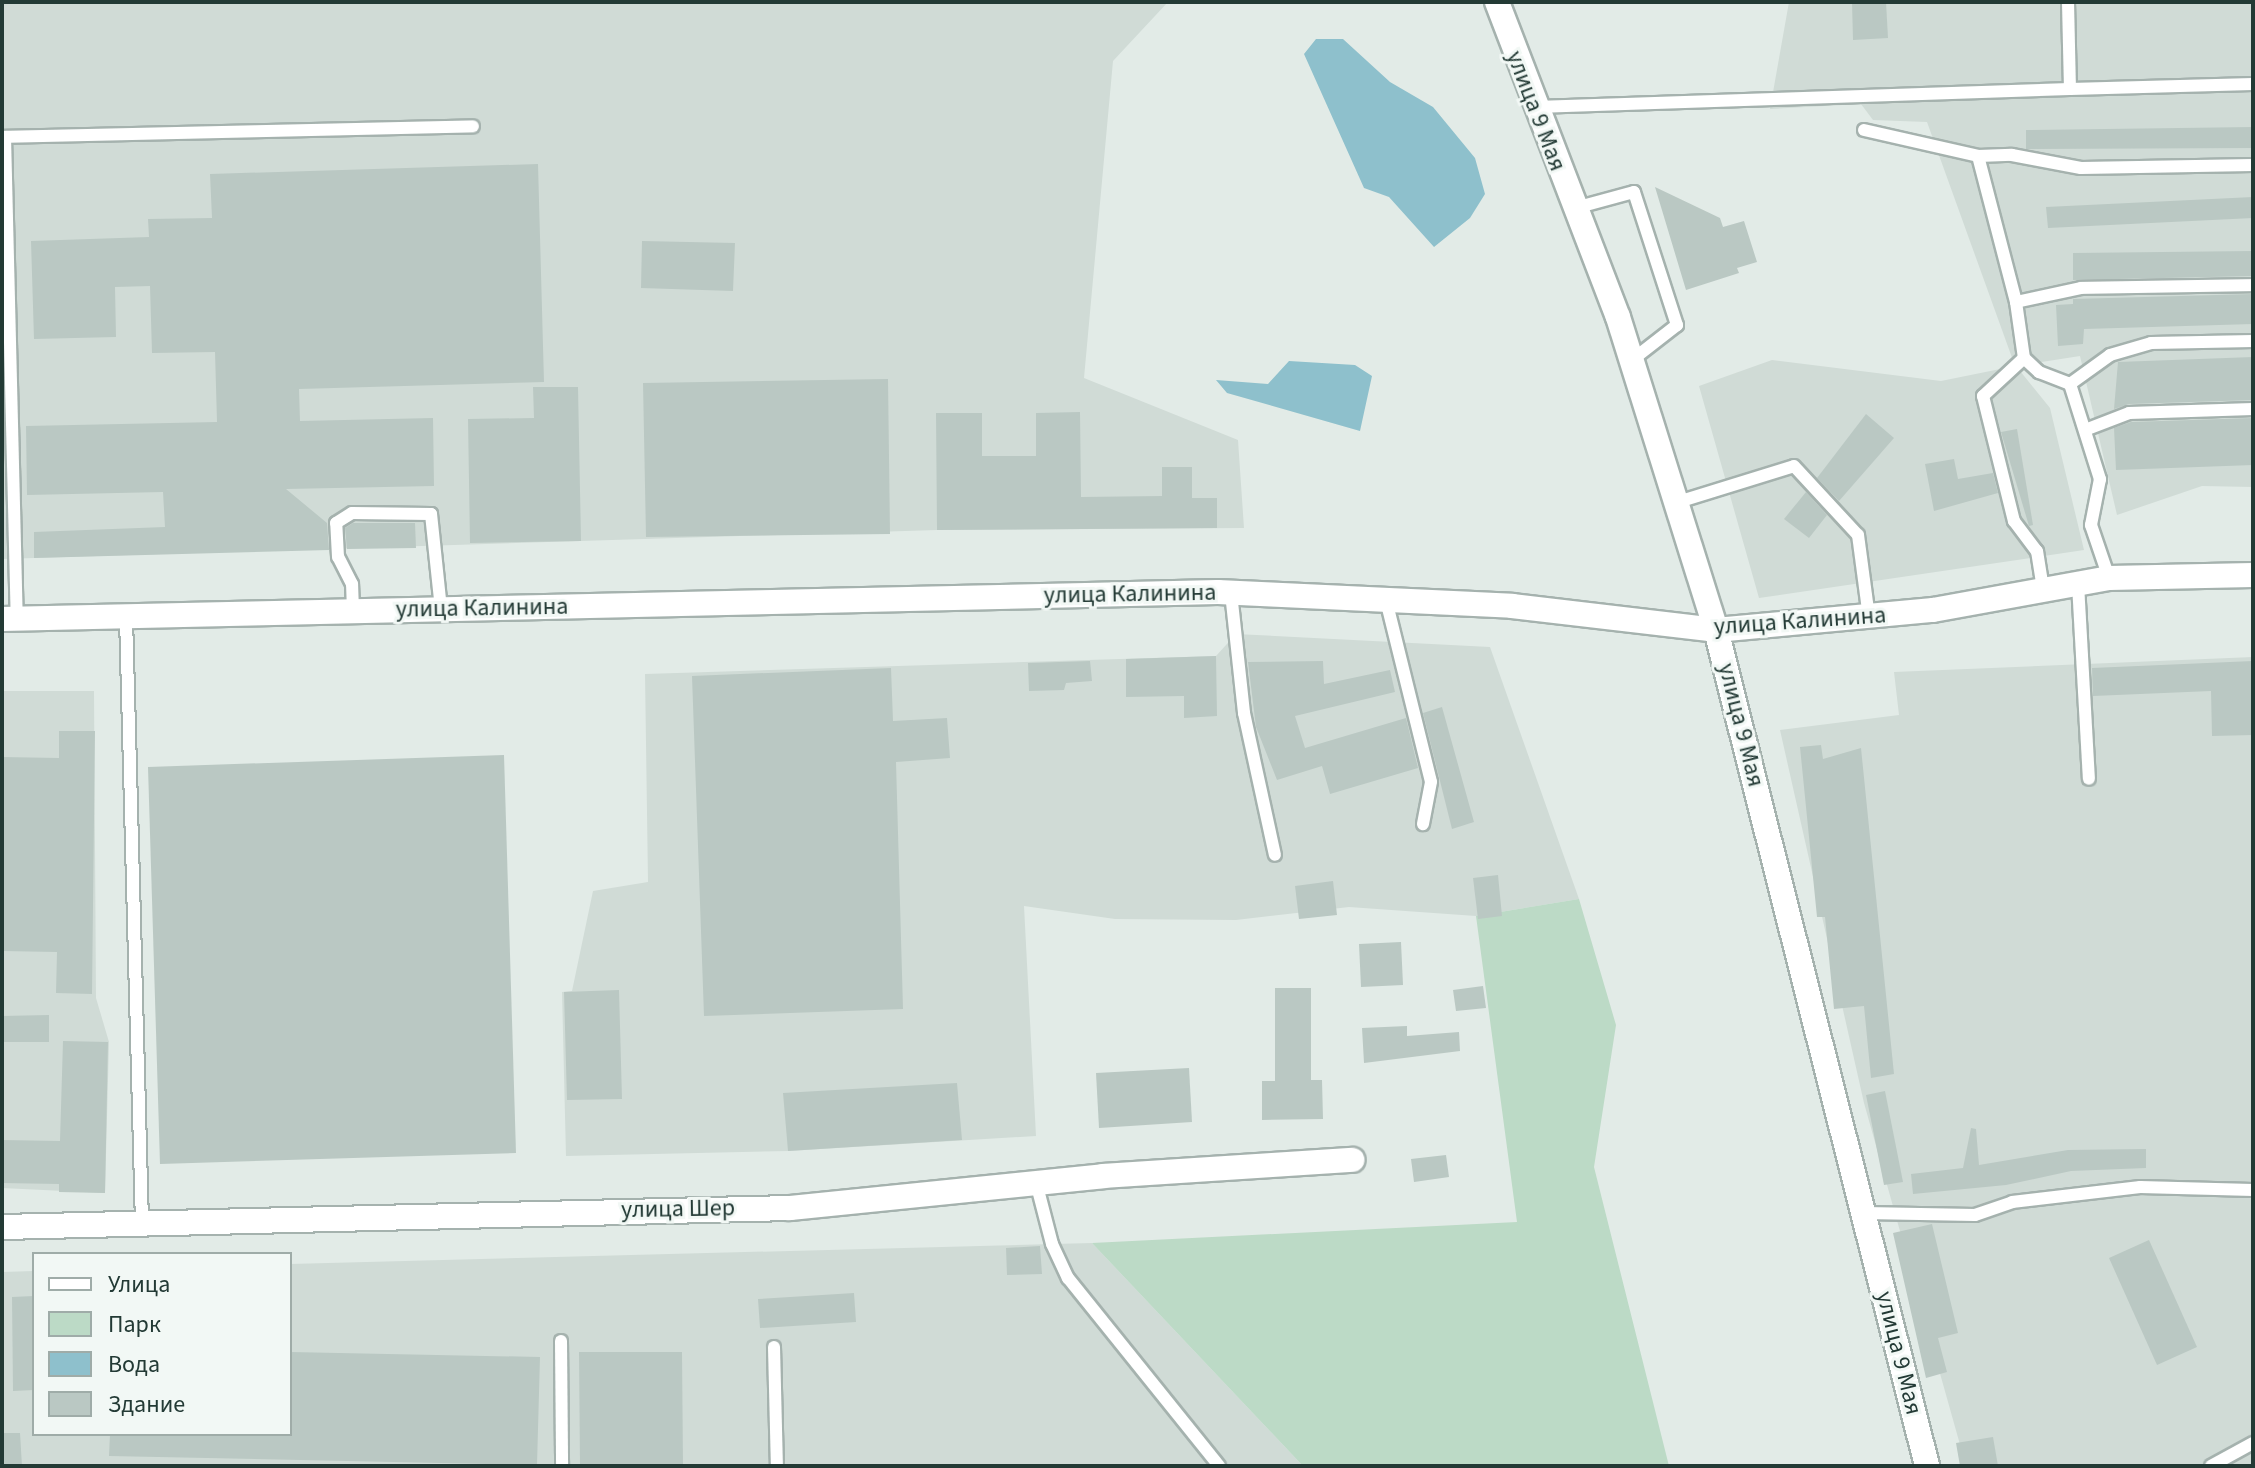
<!DOCTYPE html>
<meta charset="utf-8">
<style>
body{margin:0}
#map{position:relative;width:2255px;height:1468px;overflow:hidden;background:#e2ebe7;font-family:"Source Sans 3",sans-serif}
div>[style]{position:absolute}
[style*='--x']{left:calc(var(--x)*1px);top:calc(var(--y)*1px);width:calc(var(--w)*1px);rotate:calc(var(--a)*1deg)}
.built>*{inset:0;background:#d0dbd6}
.green>*{inset:0;background:#bcdac6}
.water>*{inset:0;background:#8ec0cc}
.building>*{inset:0;background:#bac8c3}
.roads{filter:drop-shadow(2px 0 #a5b2ae) drop-shadow(-2px 0 #a5b2ae) drop-shadow(0 2px #a5b2ae) drop-shadow(0 -2px #a5b2ae)}
.lane>*{height:12px;margin:-6px;padding:0 6px;transform-origin:6px;border-radius:6px;background:#fff}
.street>*{height:24px;margin:-12px;padding:0 12px;transform-origin:12px;border-radius:12px;background:#fff}
.secondary>*{height:24px;margin:-12px;padding:0 12px;transform-origin:12px;border-radius:12px;background:#fff}
span{translate:-50% -50%;white-space:nowrap;text-align:center;line-height:1.15;-webkit-text-stroke:6px #f2f8f5;paint-order:stroke}
.street-label{font-size:24px;color:#233a35}
.frame{position:absolute;inset:0;border:4px solid #233a35;pointer-events:none}
.legend{position:absolute;left:32px;top:1252px;width:260px;height:184px;box-sizing:border-box;background:#f2f8f5;border:2px solid #9faca8;margin:0;padding:10px 14px;list-style:none;font-size:24px;color:#233a35}
.legend li{display:flex;align-items:center;gap:16px;height:40px}
.legend b{width:40px;border:2px solid #9faca8}
</style>
<div id="map">
<div class="built">
<i style="clip-path:polygon(2px 2px,1168px 2px,1113px 61px,1084px 378px,1238px 440px,1244px 528px,937px 530px,2px 559px)"></i>
<i style="clip-path:polygon(1789px 2px,2253px 2px,2253px 487px,2202px 486px,2117px 515px,2080px 356px,2016px 366px,2050px 408px,2084px 550px,1759px 598px,1699px 386px,1772px 360px,1941px 381px,2015px 366px,1927px 122px,1873px 120px,1861px 104px,1770px 109px)"></i>
<i style="clip-path:polygon(1236px 634px,1490px 647px,1579px 899px,1476px 916px,1349px 907px,1236px 920px,1115px 919px,1024px 906px,1036px 1136px,788px 1151px,566px 1156px,562px 992px,572px 991px,593px 891px,648px 882px,645px 674px,1216px 656px)"></i>
<i style="clip-path:polygon(2253px 657px,2253px 1466px,1966px 1466px,1864px 1103px,1780px 730px,1899px 715px,1894px 672px)"></i>
<i style="clip-path:polygon(2px 691px,94px 691px,96px 998px,109px 1042px,105px 1193px,2px 1188px)"></i>
<i style="clip-path:polygon(1092px 1243px,1303px 1466px,2px 1466px,2px 1272px,34px 1271px,34px 1434px,290px 1434px,290px 1264px)"></i>
</div>
<div class="green">
<i style="clip-path:polygon(1579px 899px,1616px 1025px,1594px 1167px,1669px 1466px,1303px 1466px,1092px 1243px,1517px 1222px,1476px 916px)"></i>
</div>
<div class="water">
<i style="clip-path:polygon(1316px 39px,1343px 39px,1390px 82px,1433px 107px,1475px 158px,1485px 194px,1470px 218px,1434px 247px,1389px 197px,1364px 188px,1304px 54px)"></i>
<i style="clip-path:polygon(1289px 361px,1355px 365px,1372px 376px,1360px 431px,1227px 393px,1216px 380px,1268px 384px)"></i>
</div>
<div class="building">
<i style="clip-path:polygon(1852px 2px,1886px 2px,1888px 38px,1853px 40px)"></i>
<i style="clip-path:polygon(2253px 127px,2253px 148px,2026px 149px,2026px 130px)"></i>
<i style="clip-path:polygon(538px 164px,544px 382px,299px 389px,300px 421px,433px 418px,434px 486px,286px 489px,327px 523px,329px 550px,34px 558px,34px 532px,165px 527px,163px 492px,27px 495px,26px 426px,217px 422px,215px 352px,152px 353px,150px 286px,115px 287px,116px 337px,34px 339px,31px 241px,149px 237px,148px 219px,212px 218px,210px 174px)"></i>
<i style="clip-path:polygon(1655px 187px,1720px 218px,1723px 227px,1744px 221px,1757px 262px,1737px 268px,1739px 273px,1686px 290px)"></i>
<i style="clip-path:polygon(2253px 197px,2253px 218px,2048px 228px,2046px 207px)"></i>
<i style="clip-path:polygon(642px 241px,735px 243px,733px 291px,641px 288px)"></i>
<i style="clip-path:polygon(2253px 251px,2253px 276px,2073px 280px,2073px 253px)"></i>
<i style="clip-path:polygon(2253px 294px,2253px 324px,2084px 329px,2083px 344px,2058px 346px,2056px 305px,2073px 304px,2073px 299px)"></i>
<i style="clip-path:polygon(2253px 357px,2253px 400px,2129px 404px,2114px 409px,2118px 362px)"></i>
<i style="clip-path:polygon(888px 379px,890px 534px,646px 537px,643px 383px)"></i>
<i style="clip-path:polygon(533px 387px,578px 387px,581px 541px,470px 543px,468px 419px,534px 418px)"></i>
<i style="clip-path:polygon(1080px 412px,1081px 497px,1162px 496px,1162px 467px,1192px 467px,1192px 498px,1217px 498px,1217px 528px,937px 530px,936px 413px,982px 413px,982px 456px,1036px 456px,1036px 413px)"></i>
<i style="clip-path:polygon(1866px 414px,1894px 438px,1839px 501px,1817px 478px)"></i>
<i style="clip-path:polygon(2253px 418px,2253px 465px,2116px 470px,2114px 428px,2131px 422px)"></i>
<i style="clip-path:polygon(2017px 429px,2033px 525px,2029px 526px,2001px 432px)"></i>
<i style="clip-path:polygon(1954px 459px,1958px 479px,1993px 473px,1998px 493px,1934px 511px,1925px 464px)"></i>
<i style="clip-path:polygon(1806px 492px,1827px 515px,1809px 538px,1784px 519px)"></i>
<i style="clip-path:polygon(353px 523px,415px 523px,416px 548px,347px 549px,345px 528px)"></i>
<i style="clip-path:polygon(1216px 656px,1217px 716px,1184px 718px,1184px 696px,1126px 697px,1126px 659px)"></i>
<i style="clip-path:polygon(1090px 661px,1092px 681px,1066px 683px,1064px 690px,1029px 691px,1028px 663px)"></i>
<i style="clip-path:polygon(1323px 661px,1324px 684px,1390px 670px,1395px 692px,1295px 716px,1305px 748px,1406px 718px,1418px 768px,1330px 794px,1322px 766px,1277px 780px,1256px 727px,1248px 662px)"></i>
<i style="clip-path:polygon(2253px 661px,2253px 735px,2212px 736px,2211px 691px,2093px 696px,2092px 668px)"></i>
<i style="clip-path:polygon(891px 668px,893px 721px,947px 718px,950px 758px,896px 762px,903px 1009px,704px 1016px,692px 676px)"></i>
<i style="clip-path:polygon(1442px 707px,1474px 822px,1452px 829px,1423px 713px)"></i>
<i style="clip-path:polygon(59px 731px,95px 731px,92px 994px,56px 993px,57px 952px,2px 951px,2px 757px,59px 758px)"></i>
<i style="clip-path:polygon(1821px 745px,1823px 759px,1861px 748px,1894px 1074px,1871px 1078px,1864px 1006px,1834px 1009px,1825px 917px,1817px 917px,1800px 747px)"></i>
<i style="clip-path:polygon(504px 755px,516px 1153px,160px 1164px,148px 767px)"></i>
<i style="clip-path:polygon(1498px 875px,1502px 916px,1478px 919px,1473px 878px)"></i>
<i style="clip-path:polygon(1333px 881px,1337px 915px,1299px 919px,1295px 886px)"></i>
<i style="clip-path:polygon(1401px 942px,1403px 985px,1361px 987px,1359px 944px)"></i>
<i style="clip-path:polygon(1483px 986px,1486px 1008px,1456px 1011px,1453px 990px)"></i>
<i style="clip-path:polygon(1275px 988px,1311px 988px,1311px 1080px,1322px 1080px,1323px 1119px,1262px 1120px,1262px 1081px,1275px 1081px)"></i>
<i style="clip-path:polygon(619px 990px,622px 1099px,567px 1100px,564px 992px)"></i>
<i style="clip-path:polygon(49px 1015px,49px 1042px,2px 1042px,2px 1016px)"></i>
<i style="clip-path:polygon(1407px 1026px,1407px 1036px,1459px 1032px,1460px 1051px,1364px 1063px,1362px 1028px)"></i>
<i style="clip-path:polygon(63px 1041px,108px 1042px,105px 1193px,59px 1192px,59px 1184px,2px 1183px,2px 1140px,60px 1141px)"></i>
<i style="clip-path:polygon(1189px 1068px,1192px 1122px,1099px 1128px,1096px 1073px)"></i>
<i style="clip-path:polygon(957px 1083px,962px 1140px,788px 1151px,783px 1093px)"></i>
<i style="clip-path:polygon(1885px 1091px,1903px 1182px,1884px 1185px,1866px 1095px)"></i>
<i style="clip-path:polygon(1971px 1128px,1976px 1129px,1979px 1165px,2068px 1150px,2146px 1149px,2146px 1168px,2071px 1171px,2006px 1185px,1913px 1194px,1911px 1174px,1963px 1168px)"></i>
<i style="clip-path:polygon(1446px 1155px,1449px 1177px,1414px 1182px,1411px 1159px)"></i>
<i style="clip-path:polygon(1932px 1224px,1958px 1333px,1938px 1338px,1947px 1372px,1926px 1378px,1893px 1233px)"></i>
<i style="clip-path:polygon(2149px 1240px,2197px 1347px,2157px 1365px,2109px 1258px)"></i>
<i style="clip-path:polygon(1040px 1246px,1042px 1274px,1007px 1275px,1006px 1248px)"></i>
<i style="clip-path:polygon(854px 1293px,856px 1322px,760px 1328px,758px 1299px)"></i>
<i style="clip-path:polygon(34px 1296px,34px 1390px,13px 1391px,12px 1297px)"></i>
<i style="clip-path:polygon(290px 1352px,540px 1357px,537px 1465px,109px 1456px,110px 1434px,290px 1434px)"></i>
<i style="clip-path:polygon(579px 1352px,682px 1352px,683px 1466px,580px 1466px)"></i>
<i style="clip-path:polygon(2px 1433px,20px 1433px,22px 1466px,2px 1466px)"></i>
<i style="clip-path:polygon(1993px 1437px,1998px 1466px,1960px 1466px,1956px 1443px)"></i>
</div>
<div class="roads">
<div class="lane">
<i style="--x:2068;--y:2;--w:87;--a:88.7"></i>
<i style="--x:2070;--y:89;--w:183;--a:-1.6"></i>
<i style="--x:1536;--y:107;--w:534;--a:-1.93"></i>
<i style="--x:1864;--y:130;--w:117;--a:12.8"></i>
<i style="--x:1978;--y:156;--w:34;--a:-2"></i>
<i style="--x:2012;--y:155;--w:70;--a:10.7"></i>
<i style="--x:2081;--y:168;--w:172;--a:-1"></i>
<i style="--x:2;--y:137;--w:471;--a:-1.3"></i>
<i style="--x:5;--y:137;--w:482;--a:88.6"></i>
<i style="--x:1978;--y:156;--w:151;--a:75.4"></i>
<i style="--x:2016;--y:302;--w:57;--a:81.9"></i>
<i style="--x:2024;--y:358;--w:21;--a:43"></i>
<i style="--x:2039;--y:372;--w:33;--a:21"></i>
<i style="--x:2070;--y:384;--w:100;--a:72.5"></i>
<i style="--x:2100;--y:479;--w:47;--a:101.1"></i>
<i style="--x:2091;--y:525;--w:56;--a:71.2"></i>
<i style="--x:1575;--y:208;--w:61;--a:-15.2"></i>
<i style="--x:1634;--y:192;--w:140;--a:72.1"></i>
<i style="--x:1677;--y:325;--w:57;--a:142.1"></i>
<i style="--x:2016;--y:302;--w:66;--a:-12.2"></i>
<i style="--x:2081;--y:288;--w:172;--a:-1"></i>
<i style="--x:2024;--y:358;--w:56;--a:137.2"></i>
<i style="--x:1983;--y:396;--w:129;--a:76.1"></i>
<i style="--x:2014;--y:521;--w:38;--a:53"></i>
<i style="--x:2037;--y:551;--w:39;--a:81"></i>
<i style="--x:2070;--y:384;--w:49;--a:-35.9"></i>
<i style="--x:2110;--y:355;--w:43;--a:-16.3"></i>
<i style="--x:2151;--y:343;--w:102;--a:-1.1"></i>
<i style="--x:2085;--y:430;--w:47;--a:-21.1"></i>
<i style="--x:2129;--y:413;--w:124;--a:-1.8"></i>
<i style="--x:1678;--y:502;--w:121;--a:-17.2"></i>
<i style="--x:1794;--y:466;--w:94;--a:47.2"></i>
<i style="--x:1858;--y:535;--w:83;--a:82.4"></i>
<i style="--x:2078;--y:584;--w:195;--a:86.8"></i>
<i style="--x:1231;--y:593;--w:121;--a:83.8"></i>
<i style="--x:1244;--y:713;--w:145;--a:77.7"></i>
<i style="--x:1386;--y:600;--w:187;--a:76.1"></i>
<i style="--x:1431;--y:782;--w:43;--a:100.8"></i>
<i style="--x:353;--y:611;--w:27;--a:-92"></i>
<i style="--x:352;--y:584;--w:30;--a:-117"></i>
<i style="--x:338;--y:557;--w:34;--a:-93"></i>
<i style="--x:336;--y:523;--w:19;--a:-32"></i>
<i style="--x:352;--y:513;--w:79;--a:0.7"></i>
<i style="--x:431;--y:514;--w:96;--a:84"></i>
<i style="--x:126;--y:617;--w:605;--a:88.49"></i>
<i style="--x:1037;--y:1186;--w:60;--a:75.5"></i>
<i style="--x:1052;--y:1244;--w:38;--a:65"></i>
<i style="--x:1068;--y:1278;--w:241;--a:51.2"></i>
<i style="--x:1865;--y:1213;--w:110;--a:1"></i>
<i style="--x:1975;--y:1215;--w:39;--a:-19"></i>
<i style="--x:2012;--y:1202;--w:129;--a:-6.7"></i>
<i style="--x:2140;--y:1187;--w:113;--a:1.5"></i>
<i style="--x:561;--y:1341;--w:125;--a:89.5"></i>
<i style="--x:774;--y:1347;--w:119;--a:88.6"></i>
<i style="--x:2211;--y:1466;--w:48;--a:-28.7"></i>
</div>
<div class="street">
<i style="--x:2;--y:1227;--w:788;--a:-1.38"></i>
<i style="--x:790;--y:1208;--w:315;--a:-5.8"></i>
<i style="--x:1103;--y:1176;--w:250;--a:-3.7"></i>
</div>
<div class="secondary">
<i style="--x:1497;--y:2;--w:337;--a:69"></i>
<i style="--x:1618;--y:317;--w:328;--a:72.6"></i>
<i style="--x:1716;--y:630;--w:862;--a:75.83"></i>
<i style="--x:2;--y:619;--w:1216;--a:-1.27"></i>
<i style="--x:1218;--y:592;--w:294;--a:2.7"></i>
<i style="--x:1512;--y:606;--w:205;--a:6.7"></i>
<i style="--x:1716;--y:630;--w:218;--a:-5.3"></i>
<i style="--x:1933;--y:610;--w:179;--a:-10.3"></i>
<i style="--x:2109;--y:578;--w:144;--a:-1.2"></i>
</div>
</div>
<div class="street-label">
<span style="left:1536px;top:111px;rotate:69deg">улица 9 Мая</span>
<span style="left:1130px;top:594px;rotate:-1deg">улица Калинина</span>
<span style="left:482px;top:608px;rotate:-1deg">улица Калинина</span>
<span style="left:1800px;top:621px;rotate:-4deg">улица Калинина</span>
<span style="left:1741px;top:725px;rotate:76deg">улица 9 Мая</span>
<span style="left:678px;top:1209px;rotate:-1deg">улица Шер</span>
<span style="left:1899px;top:1353px;rotate:76deg">улица 9 Мая</span>
</div>
<div class="frame"></div>
<ul class="legend">
<li><b style="height:10px;background:#fff"></b>Улица</li>
<li><b style="height:22px;background:#bcdac6"></b>Парк</li>
<li><b style="height:22px;background:#8ec0cc"></b>Вода</li>
<li><b style="height:22px;background:#bac8c3"></b>Здание</li>
</ul>
</div>
